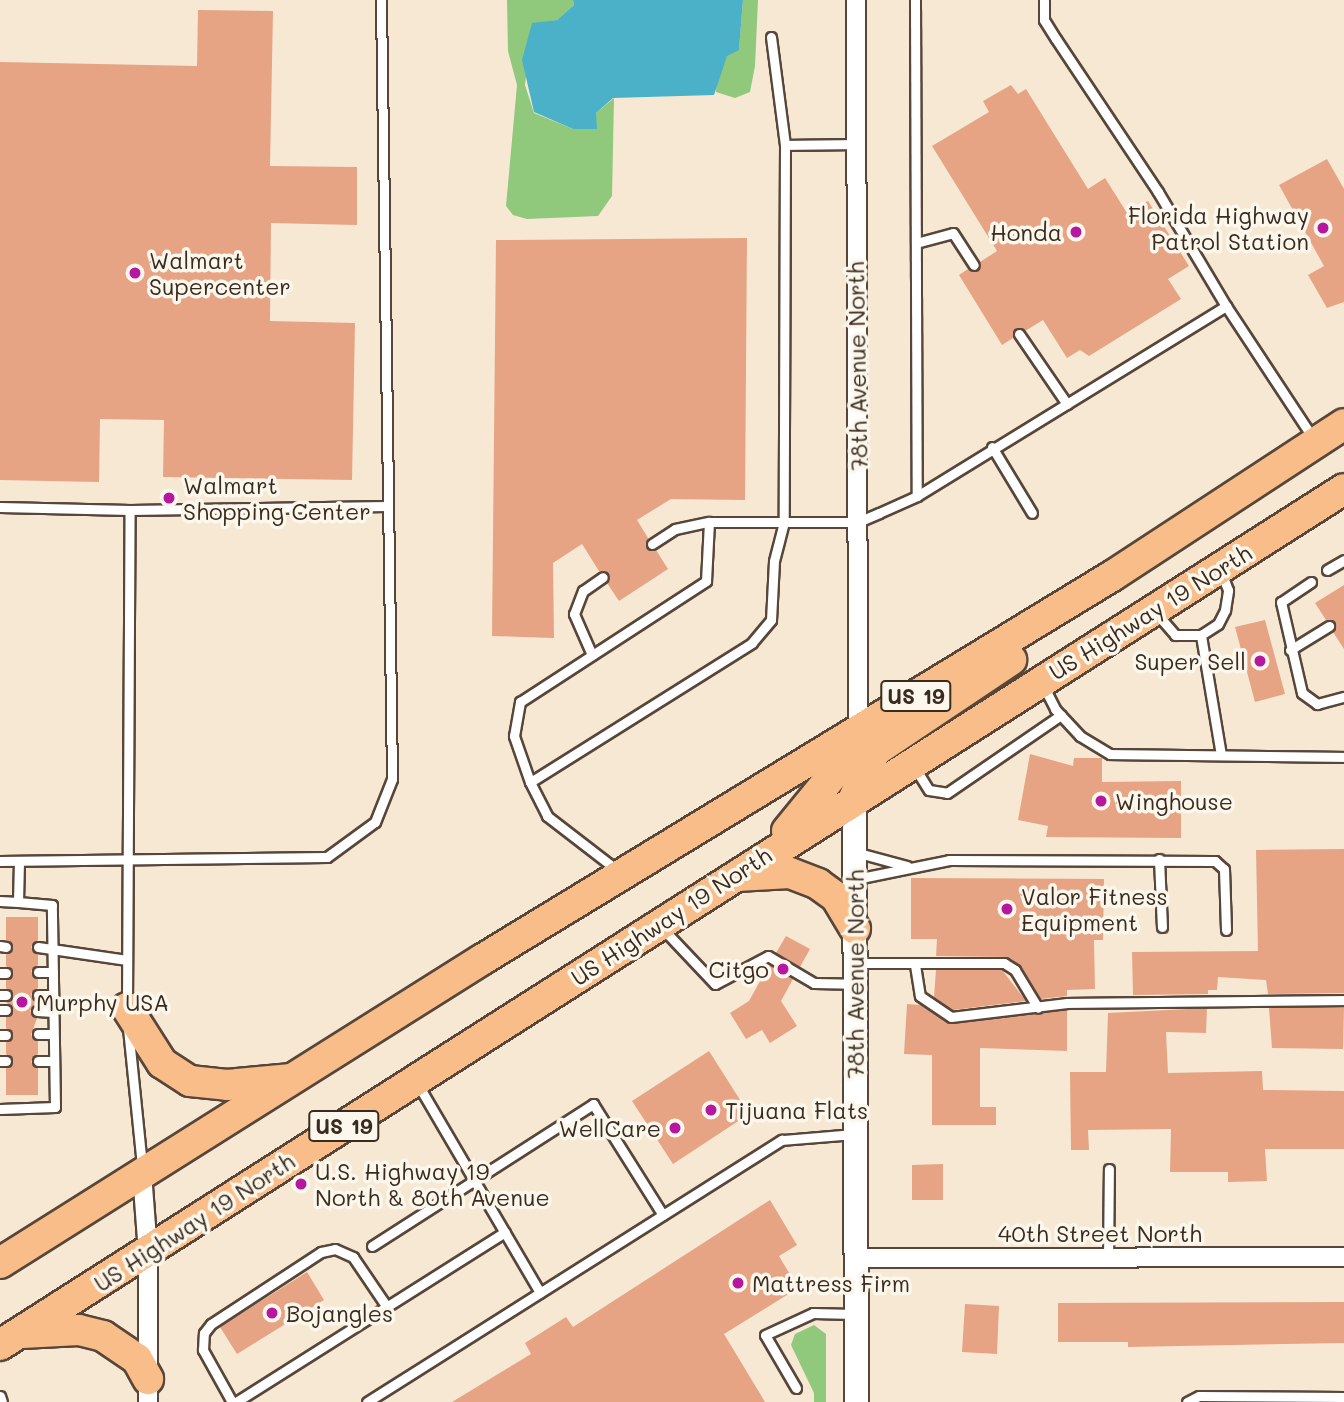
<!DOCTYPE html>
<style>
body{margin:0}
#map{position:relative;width:1344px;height:1402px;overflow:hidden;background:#f6e8d3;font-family:Mali,sans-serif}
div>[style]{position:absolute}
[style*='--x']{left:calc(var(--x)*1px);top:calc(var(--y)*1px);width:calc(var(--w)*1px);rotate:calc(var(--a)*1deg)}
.green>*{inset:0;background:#90c87c}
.water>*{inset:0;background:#4ab1c9}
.building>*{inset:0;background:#e6a484}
.roads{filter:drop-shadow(2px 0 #574639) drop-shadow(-2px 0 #574639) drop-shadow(0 2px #574639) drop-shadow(0 -2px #574639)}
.service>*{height:9px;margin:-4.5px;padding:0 4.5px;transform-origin:4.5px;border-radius:4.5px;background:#fff}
.minor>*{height:18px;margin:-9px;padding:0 9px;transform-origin:9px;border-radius:9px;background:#fff}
.tertiary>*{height:23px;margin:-11.5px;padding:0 11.5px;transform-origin:11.5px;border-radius:11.5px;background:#fff}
.trunk>*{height:30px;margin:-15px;padding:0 15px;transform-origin:15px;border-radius:15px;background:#f9bd89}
.dots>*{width:19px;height:19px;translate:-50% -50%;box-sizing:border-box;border:4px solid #fbf7ec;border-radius:50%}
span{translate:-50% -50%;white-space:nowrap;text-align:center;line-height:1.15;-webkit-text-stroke:7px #fbf7ec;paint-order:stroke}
.shield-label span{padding:2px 5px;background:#fbf7ec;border:2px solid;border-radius:5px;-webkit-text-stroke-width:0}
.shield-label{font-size:21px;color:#3b2a1e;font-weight:700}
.poi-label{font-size:23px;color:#3b2a1e}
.right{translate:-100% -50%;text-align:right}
.left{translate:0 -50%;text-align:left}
.street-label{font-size:23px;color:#3b2a1e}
</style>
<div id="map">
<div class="green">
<i style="clip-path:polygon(507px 0,573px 0,574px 5px,557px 20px,532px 24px,525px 85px,534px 113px,573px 129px,596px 129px,596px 113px,614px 98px,612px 196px,598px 216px,527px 219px,513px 215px,506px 206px,517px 85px,508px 51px)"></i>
<i style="clip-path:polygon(743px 0,758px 0,755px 66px,750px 92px,735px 98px,716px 92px,717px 74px,727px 55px,739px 49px)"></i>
<i style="clip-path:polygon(814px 1325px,826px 1334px,826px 1402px,814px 1402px,814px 1393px,791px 1345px,795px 1334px)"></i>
</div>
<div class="water">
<i style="clip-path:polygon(573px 0,743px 0,739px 50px,727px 56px,714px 95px,613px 98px,596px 113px,597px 129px,573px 129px,534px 112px,522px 60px,532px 23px,557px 20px,574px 5px)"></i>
</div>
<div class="building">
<i style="clip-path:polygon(198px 10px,273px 11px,270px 166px,357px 167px,357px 225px,271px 223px,270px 321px,355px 323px,352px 480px,163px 477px,164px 420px,100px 419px,99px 482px,0 480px,0 62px,197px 66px)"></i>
<i style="clip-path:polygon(1011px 85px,1018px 94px,1026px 89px,1088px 189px,1105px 178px,1127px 213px,1148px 201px,1189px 266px,1168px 279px,1181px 299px,1089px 356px,1080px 350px,1067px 358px,1043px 320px,1025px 331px,1016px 328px,1013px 338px,1002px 345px,959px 275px,968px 269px,977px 271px,980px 262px,997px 251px,932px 146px,989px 112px,983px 101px)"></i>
<i style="clip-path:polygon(1327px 159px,1344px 189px,1344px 302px,1327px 308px,1308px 275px,1324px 266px,1279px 185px)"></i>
<i style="clip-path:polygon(747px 238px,745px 500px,671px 499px,637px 520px,648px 538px,646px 547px,656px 550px,668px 569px,619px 601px,607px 583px,609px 574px,599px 571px,582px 544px,553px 563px,554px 638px,492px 636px,496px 240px)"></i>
<i style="clip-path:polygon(1344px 585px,1344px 649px,1333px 632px,1335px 622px,1326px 620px,1315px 603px)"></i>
<i style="clip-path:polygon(1265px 620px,1285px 694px,1255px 702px,1235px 627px)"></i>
<i style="clip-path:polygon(1030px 754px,1073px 766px,1074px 758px,1102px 758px,1102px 782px,1181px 781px,1181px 838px,1046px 837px,1048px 826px,1018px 820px)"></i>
<i style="clip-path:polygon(1344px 849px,1344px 993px,1268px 994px,1266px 980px,1218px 977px,1217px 990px,1208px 990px,1208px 994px,1133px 995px,1132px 952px,1258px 951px,1256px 850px)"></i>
<i style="clip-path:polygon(911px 878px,1104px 879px,1103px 940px,1094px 940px,1095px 989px,1067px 990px,1067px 996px,1041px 999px,1021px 966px,1007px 957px,936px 956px,937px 939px,911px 939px)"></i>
<i style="clip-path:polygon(6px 917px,38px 917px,38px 940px,31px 947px,38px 954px,38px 965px,31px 971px,38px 979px,38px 988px,31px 994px,37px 1004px,30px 1011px,37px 1018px,31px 1035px,38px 1041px,38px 1054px,31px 1062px,38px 1068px,38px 1095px,6px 1095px,6px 1068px,13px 1062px,6px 1054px,6px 1042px,13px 1034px,6px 1028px,6px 1017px,13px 1009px,6px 1002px,13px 994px,6px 988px,6px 980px,13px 972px,6px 966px,6px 954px,13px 947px,6px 940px)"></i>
<i style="clip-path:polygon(786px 936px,810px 949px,800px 967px,776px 953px)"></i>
<i style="clip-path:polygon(769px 965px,793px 979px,781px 1001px,797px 1026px,770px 1043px,762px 1030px,746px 1039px,730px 1013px,749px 1001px)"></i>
<i style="clip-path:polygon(936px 970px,1002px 970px,1026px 1001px,953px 1010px,934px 997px)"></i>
<i style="clip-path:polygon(907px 1004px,921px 1005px,952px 1024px,1067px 1010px,1067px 1051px,980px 1048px,980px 1107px,996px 1107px,996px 1125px,932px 1125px,932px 1055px,904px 1054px)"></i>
<i style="clip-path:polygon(1344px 1007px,1343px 1049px,1272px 1048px,1269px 1008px)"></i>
<i style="clip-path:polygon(1207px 1008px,1206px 1033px,1166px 1032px,1168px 1073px,1262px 1071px,1263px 1090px,1344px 1091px,1344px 1149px,1265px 1149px,1267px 1181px,1228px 1182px,1228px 1172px,1170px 1172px,1171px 1129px,1088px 1130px,1089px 1150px,1071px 1150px,1070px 1072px,1106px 1072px,1108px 1013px)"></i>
<i style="clip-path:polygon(709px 1051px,749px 1114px,673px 1164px,632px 1101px)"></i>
<i style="clip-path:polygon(943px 1164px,943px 1200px,912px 1200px,912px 1165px)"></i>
<i style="clip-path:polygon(770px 1200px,797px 1245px,779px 1256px,798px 1288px,724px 1334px,765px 1402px,452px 1402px,531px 1354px,525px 1343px,566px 1317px,573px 1327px)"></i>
<i style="clip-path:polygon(307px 1272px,324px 1300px,237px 1354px,220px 1327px)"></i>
<i style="clip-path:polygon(1344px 1302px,1344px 1343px,1128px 1347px,1128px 1342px,1058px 1342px,1058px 1303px)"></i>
<i style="clip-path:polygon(965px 1304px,999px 1306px,997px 1354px,962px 1352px)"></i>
</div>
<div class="roads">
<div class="service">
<i style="--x:915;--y:0;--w:496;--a:89.8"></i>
<i style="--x:1044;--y:0;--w:20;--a:90"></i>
<i style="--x:1044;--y:20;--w:22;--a:58"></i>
<i style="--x:1056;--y:39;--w:184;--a:56.3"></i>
<i style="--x:1158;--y:192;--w:133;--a:59.2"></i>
<i style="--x:771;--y:37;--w:109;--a:82.6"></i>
<i style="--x:785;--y:145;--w:377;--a:90.2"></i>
<i style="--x:784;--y:522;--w:40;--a:104.4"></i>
<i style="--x:774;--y:561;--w:59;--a:92.9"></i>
<i style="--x:771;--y:620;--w:30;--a:130"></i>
<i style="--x:752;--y:643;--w:262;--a:147.9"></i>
<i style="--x:530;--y:782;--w:49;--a:-109.2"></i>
<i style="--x:514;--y:736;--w:35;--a:-80"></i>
<i style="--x:520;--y:702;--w:222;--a:-33"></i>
<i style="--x:706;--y:581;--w:59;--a:-87.1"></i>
<i style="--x:709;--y:522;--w:149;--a:0"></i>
<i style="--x:858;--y:522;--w:23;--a:-23"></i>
<i style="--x:879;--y:513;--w:42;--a:-24.1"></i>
<i style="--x:917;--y:496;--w:363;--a:-31.6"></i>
<i style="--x:1226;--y:306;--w:158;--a:56.6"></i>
<i style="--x:785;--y:145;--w:70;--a:-0.8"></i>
<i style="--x:916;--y:243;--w:38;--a:-15"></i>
<i style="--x:953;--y:233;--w:38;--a:57"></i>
<i style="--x:1019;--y:334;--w:85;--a:55.6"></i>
<i style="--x:992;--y:447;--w:77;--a:58.8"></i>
<i style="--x:0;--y:507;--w:130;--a:1.3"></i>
<i style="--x:130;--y:510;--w:257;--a:-0.9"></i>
<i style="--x:652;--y:544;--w:27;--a:-33"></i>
<i style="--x:675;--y:529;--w:35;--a:-12"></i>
<i style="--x:1327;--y:570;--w:20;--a:-30"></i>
<i style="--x:1311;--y:582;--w:36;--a:146"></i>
<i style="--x:1281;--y:602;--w:93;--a:77"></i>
<i style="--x:1302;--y:693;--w:19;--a:36"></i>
<i style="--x:1317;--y:704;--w:28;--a:-15"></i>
<i style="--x:1157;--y:614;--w:28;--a:49"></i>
<i style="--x:1175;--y:635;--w:26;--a:0"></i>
<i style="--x:1290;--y:650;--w:46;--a:-31.6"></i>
<i style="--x:592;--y:655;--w:45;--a:-113.7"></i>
<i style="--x:574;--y:614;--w:25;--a:-69"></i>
<i style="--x:583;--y:591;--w:24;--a:-35"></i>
<i style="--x:1044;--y:687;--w:25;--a:63"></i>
<i style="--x:1055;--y:709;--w:37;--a:47"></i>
<i style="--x:1080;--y:736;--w:35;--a:31"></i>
<i style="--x:1110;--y:754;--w:234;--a:0.7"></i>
<i style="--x:1221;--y:755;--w:122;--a:-99.5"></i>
<i style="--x:1201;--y:635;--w:20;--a:-33"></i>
<i style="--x:1218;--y:624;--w:16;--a:-63"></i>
<i style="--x:1225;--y:610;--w:20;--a:-81"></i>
<i style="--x:1228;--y:590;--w:19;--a:-111"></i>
<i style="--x:915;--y:768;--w:26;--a:58"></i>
<i style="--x:929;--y:790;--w:18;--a:9"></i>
<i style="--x:947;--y:793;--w:138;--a:-34.4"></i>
<i style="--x:530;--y:782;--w:38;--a:63"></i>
<i style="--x:547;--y:816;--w:88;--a:37.6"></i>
<i style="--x:855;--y:852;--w:54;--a:15.1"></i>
<i style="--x:1159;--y:859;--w:68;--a:87.5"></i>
<i style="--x:0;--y:861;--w:327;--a:-0.7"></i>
<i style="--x:327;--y:857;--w:59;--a:-36.1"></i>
<i style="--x:375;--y:822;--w:46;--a:-68.4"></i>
<i style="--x:392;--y:779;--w:779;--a:-90.81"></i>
<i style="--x:856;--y:879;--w:95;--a:-11.5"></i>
<i style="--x:949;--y:860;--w:266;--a:0.2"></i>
<i style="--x:1215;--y:861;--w:12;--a:42"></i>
<i style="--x:1224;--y:869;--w:61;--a:88.1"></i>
<i style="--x:0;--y:901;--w:18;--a:3"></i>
<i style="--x:18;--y:902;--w:41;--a:-88.6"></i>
<i style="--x:662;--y:928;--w:77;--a:46.6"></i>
<i style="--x:715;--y:984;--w:60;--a:-27.8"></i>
<i style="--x:768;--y:956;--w:53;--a:30.4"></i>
<i style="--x:814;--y:983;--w:39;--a:1"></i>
<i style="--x:0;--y:946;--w:6;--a:9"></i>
<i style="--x:38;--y:947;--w:90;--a:8.3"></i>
<i style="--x:856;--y:963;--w:148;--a:0"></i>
<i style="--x:1004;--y:963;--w:13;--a:32"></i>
<i style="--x:1015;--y:970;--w:44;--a:58.8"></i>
<i style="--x:915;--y:965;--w:31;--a:81"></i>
<i style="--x:920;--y:996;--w:37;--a:34"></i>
<i style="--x:951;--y:1017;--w:117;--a:-6.9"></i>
<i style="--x:1067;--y:1003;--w:277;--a:-0.6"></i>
<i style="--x:38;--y:972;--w:15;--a:0"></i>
<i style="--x:0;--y:973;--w:6;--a:0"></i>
<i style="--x:0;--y:995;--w:6;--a:0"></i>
<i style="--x:38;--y:995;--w:15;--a:0"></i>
<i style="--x:127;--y:1004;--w:494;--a:-89.7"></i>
<i style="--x:0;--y:1010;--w:6;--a:0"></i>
<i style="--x:37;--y:1011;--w:16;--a:4"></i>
<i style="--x:128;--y:1028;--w:140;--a:84.2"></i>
<i style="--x:38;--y:1034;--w:15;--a:0"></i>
<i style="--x:0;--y:1035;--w:6;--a:0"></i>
<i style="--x:0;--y:1061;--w:6;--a:0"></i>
<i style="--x:38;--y:1061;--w:16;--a:0"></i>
<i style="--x:417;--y:1083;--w:243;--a:59.6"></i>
<i style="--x:0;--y:1109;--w:55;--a:-2.1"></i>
<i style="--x:55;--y:1107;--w:202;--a:-90.9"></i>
<i style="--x:52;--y:905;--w:34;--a:-175"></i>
<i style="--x:372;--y:1246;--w:263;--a:-32.7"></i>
<i style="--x:593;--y:1104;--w:131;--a:57.8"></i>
<i style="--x:1108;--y:1258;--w:89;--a:-89.4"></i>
<i style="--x:796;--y:1388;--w:61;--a:-120.3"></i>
<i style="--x:765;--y:1335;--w:53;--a:-24.6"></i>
<i style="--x:813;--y:1313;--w:41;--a:1.4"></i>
<i style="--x:0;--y:1396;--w:6;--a:72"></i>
<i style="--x:232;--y:1402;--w:60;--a:-119.1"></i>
<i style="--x:203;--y:1350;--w:17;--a:-87"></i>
<i style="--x:204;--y:1333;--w:11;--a:-52"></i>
<i style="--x:211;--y:1324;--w:131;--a:-33.2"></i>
<i style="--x:321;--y:1252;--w:14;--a:-12"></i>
<i style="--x:335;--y:1249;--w:20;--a:24"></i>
<i style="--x:353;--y:1257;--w:60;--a:55.8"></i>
<i style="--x:236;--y:1402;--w:318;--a:-32.3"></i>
<i style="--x:367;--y:1402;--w:491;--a:-32.3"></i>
<i style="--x:782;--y:1140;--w:71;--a:-4.8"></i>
<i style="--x:1187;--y:1402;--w:13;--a:-27"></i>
<i style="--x:1199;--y:1396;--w:145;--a:0.4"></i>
</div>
<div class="minor">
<i style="--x:856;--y:0;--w:731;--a:89.84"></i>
<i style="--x:142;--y:1173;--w:79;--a:85.7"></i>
<i style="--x:148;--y:1252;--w:150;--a:90"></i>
<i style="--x:855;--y:1258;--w:489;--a:-0.1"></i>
</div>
<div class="tertiary">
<i style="--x:854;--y:798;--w:604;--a:89.81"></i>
</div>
<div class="trunk">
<i style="--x:854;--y:798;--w:51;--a:-65.9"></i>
<i style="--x:875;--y:751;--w:164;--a:-33.8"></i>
<i style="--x:787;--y:831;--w:79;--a:-50.7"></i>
<i style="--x:837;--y:770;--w:43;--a:-61.1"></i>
<i style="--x:737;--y:876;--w:53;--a:-3.2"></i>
<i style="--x:790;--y:873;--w:30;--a:21"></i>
<i style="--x:818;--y:884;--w:22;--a:36"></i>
<i style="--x:836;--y:897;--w:37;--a:59"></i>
<i style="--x:127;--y:1008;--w:65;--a:57.5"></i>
<i style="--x:162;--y:1063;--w:33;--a:33"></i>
<i style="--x:190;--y:1081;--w:37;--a:6"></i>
<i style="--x:227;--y:1085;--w:62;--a:-5.5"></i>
<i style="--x:0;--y:1263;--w:571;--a:-32.19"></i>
<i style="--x:483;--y:959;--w:736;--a:-31.34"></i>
<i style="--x:1112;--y:576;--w:277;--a:-33.2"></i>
<i style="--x:22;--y:1333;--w:57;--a:-3"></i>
<i style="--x:79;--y:1330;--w:25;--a:14"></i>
<i style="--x:103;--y:1336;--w:41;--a:34.1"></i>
<i style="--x:137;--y:1359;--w:23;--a:61"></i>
<i style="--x:0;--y:1345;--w:1593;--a:-32.49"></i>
</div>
</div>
<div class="dots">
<i style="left:1323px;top:228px;background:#b5179e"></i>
<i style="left:1076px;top:232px;background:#b5179e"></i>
<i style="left:135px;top:273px;background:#b5179e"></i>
<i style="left:169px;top:498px;background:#b5179e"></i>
<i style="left:1260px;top:661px;background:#b5179e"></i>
<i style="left:1101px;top:801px;background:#b5179e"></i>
<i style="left:1007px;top:909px;background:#b5179e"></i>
<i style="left:783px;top:969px;background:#b5179e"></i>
<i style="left:22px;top:1002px;background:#b5179e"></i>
<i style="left:711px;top:1110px;background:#b5179e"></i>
<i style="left:675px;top:1128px;background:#b5179e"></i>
<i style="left:301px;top:1184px;background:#b5179e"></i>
<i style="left:738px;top:1283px;background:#b5179e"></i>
<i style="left:272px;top:1313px;background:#b5179e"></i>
</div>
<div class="shield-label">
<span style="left:916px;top:696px">US 19</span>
<span style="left:344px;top:1126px">US 19</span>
</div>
<div class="poi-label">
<span class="right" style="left:1309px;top:228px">Florida Highway<br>Patrol Station</span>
<span class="right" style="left:1062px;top:232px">Honda</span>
<span class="left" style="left:149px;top:273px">Walmart<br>Supercenter</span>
<span class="left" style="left:183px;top:498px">Walmart<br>Shopping Center</span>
<span class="right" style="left:1246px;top:661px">Super Sell</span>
<span class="left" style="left:1115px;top:801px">Winghouse</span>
<span class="left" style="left:1021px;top:909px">Valor Fitness<br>Equipment</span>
<span class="right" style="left:769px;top:969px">Citgo</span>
<span class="left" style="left:36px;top:1002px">Murphy USA</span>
<span class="left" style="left:725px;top:1110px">Tijuana Flats</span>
<span class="right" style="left:661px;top:1128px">WellCare</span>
<span class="left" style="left:315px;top:1184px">U.S. Highway 19<br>North &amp; 80th Avenue</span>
<span class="left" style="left:752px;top:1283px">Mattress Firm</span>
<span class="left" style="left:286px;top:1313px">Bojangles</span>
</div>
<div class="street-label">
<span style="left:857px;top:366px;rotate:-91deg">78th Avenue North</span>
<span style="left:1150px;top:612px;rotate:-32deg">US Highway 19 North</span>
<span style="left:671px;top:916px;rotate:-33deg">US Highway 19 North</span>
<span style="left:855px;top:974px;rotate:-90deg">78th Avenue North</span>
<span style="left:194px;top:1222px;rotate:-33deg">US Highway 19 North</span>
<span style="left:1100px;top:1233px">40th Street North</span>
</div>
</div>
